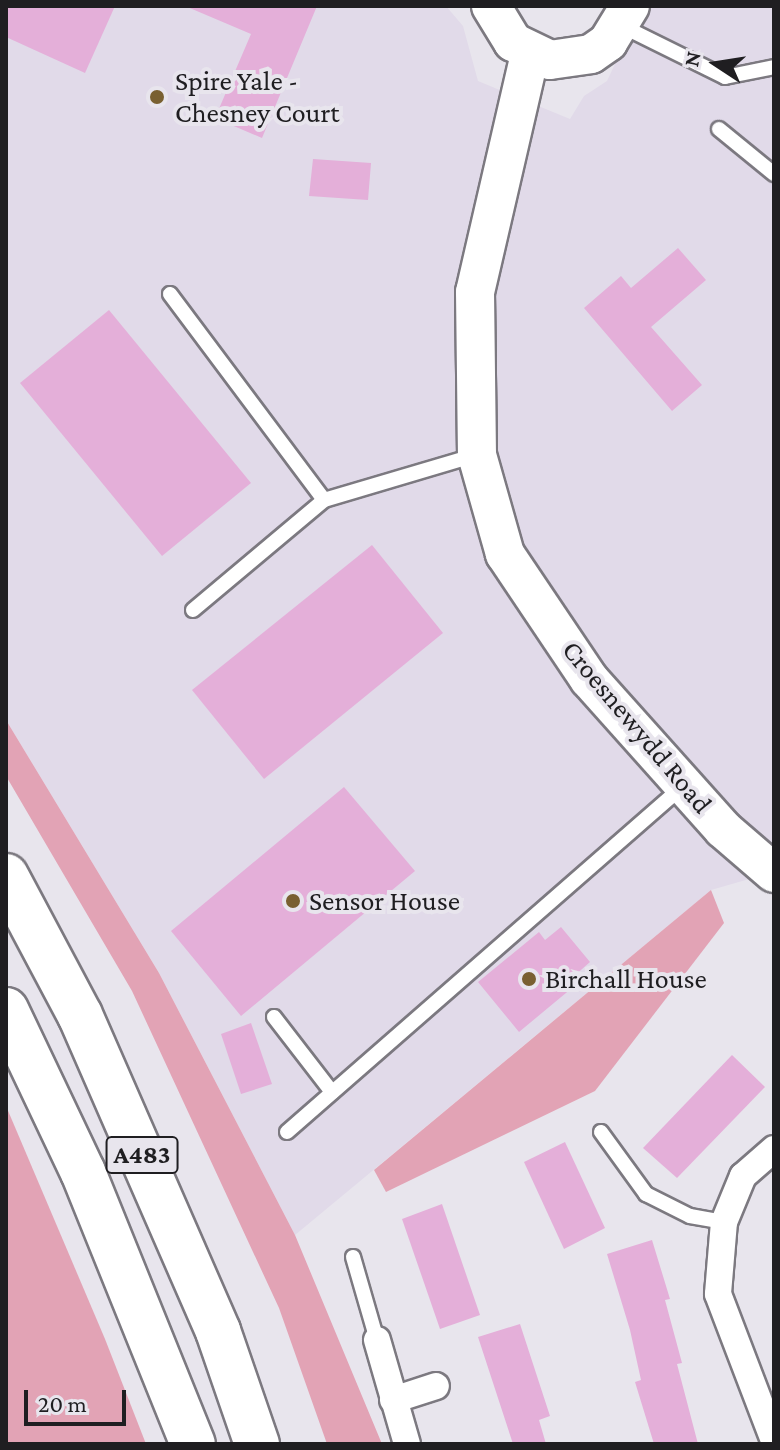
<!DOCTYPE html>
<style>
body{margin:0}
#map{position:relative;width:780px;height:1450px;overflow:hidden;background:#e8e5ed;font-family:"Crimson Pro",serif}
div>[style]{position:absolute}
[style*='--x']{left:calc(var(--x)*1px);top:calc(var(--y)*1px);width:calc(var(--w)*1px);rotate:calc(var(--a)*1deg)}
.built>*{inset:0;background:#e1dae9}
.green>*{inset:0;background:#e2a3b5}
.building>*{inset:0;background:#e4afd9}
.roads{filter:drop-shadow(2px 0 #7c7980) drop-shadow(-2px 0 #7c7980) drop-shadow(0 2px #7c7980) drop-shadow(0 -2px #7c7980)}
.lane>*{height:14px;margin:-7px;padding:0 7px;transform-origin:7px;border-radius:7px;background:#fff}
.street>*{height:26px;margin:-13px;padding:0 13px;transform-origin:13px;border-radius:13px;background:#fff}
.secondary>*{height:38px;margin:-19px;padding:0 19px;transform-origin:19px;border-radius:19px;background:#fff}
.highway>*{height:44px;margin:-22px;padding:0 22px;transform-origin:22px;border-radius:22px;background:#fff}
.dots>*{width:22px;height:22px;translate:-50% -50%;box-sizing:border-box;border:4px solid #e8e5ed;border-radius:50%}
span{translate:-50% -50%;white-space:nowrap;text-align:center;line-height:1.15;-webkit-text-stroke:8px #e8e5ed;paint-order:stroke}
.shield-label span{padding:2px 6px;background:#e8e5ed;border:2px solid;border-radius:6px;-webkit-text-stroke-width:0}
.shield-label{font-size:26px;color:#1f1e21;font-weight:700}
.poi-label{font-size:28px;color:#1f1e21}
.left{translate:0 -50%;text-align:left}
.street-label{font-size:28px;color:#1f1e21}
.frame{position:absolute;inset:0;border:8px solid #1f1e21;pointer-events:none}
.north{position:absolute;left:676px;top:24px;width:80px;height:80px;-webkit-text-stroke:6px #e8e5ed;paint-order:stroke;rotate:282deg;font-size:22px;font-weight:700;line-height:32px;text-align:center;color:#1f1e21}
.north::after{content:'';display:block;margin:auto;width:28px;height:36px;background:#1f1e21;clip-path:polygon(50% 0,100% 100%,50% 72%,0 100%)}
.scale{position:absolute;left:24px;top:1390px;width:102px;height:36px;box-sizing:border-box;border:4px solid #1f1e21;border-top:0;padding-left:10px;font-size:24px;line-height:28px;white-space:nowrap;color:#1f1e21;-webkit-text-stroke:6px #e8e5ed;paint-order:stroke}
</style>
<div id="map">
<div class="built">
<i style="clip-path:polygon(6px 6px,446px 6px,463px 26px,478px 81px,570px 119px,584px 96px,607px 81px,642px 6px,774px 6px,774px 872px,711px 890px,295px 1235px,159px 973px,6px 720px)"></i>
</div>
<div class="green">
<i style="clip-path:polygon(6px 720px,159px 973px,295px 1235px,382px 1444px,327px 1444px,279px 1308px,132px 991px,6px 776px)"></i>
<i style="clip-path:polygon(711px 890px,724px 923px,595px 1091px,386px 1192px,374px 1170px)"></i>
<i style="clip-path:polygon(6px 1106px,105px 1339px,146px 1444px,6px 1444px)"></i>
</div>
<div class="building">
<i style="clip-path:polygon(6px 6px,115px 6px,85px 73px,6px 37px)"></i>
<i style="clip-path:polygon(185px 6px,317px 6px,262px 138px,215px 118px,251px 34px)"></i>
<i style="clip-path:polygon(313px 159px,371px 163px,368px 200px,309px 196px)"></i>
<i style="clip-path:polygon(678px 248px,706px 280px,651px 327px,702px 385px,672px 411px,584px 308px,621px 276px,631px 288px)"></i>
<i style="clip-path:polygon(109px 310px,251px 483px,162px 556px,20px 383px)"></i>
<i style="clip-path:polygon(372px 545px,443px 633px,264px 779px,192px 690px)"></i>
<i style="clip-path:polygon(344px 787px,415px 871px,241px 1016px,171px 931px)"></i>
<i style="clip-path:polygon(561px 927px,590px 962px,573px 977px,578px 983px,519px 1032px,478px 982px,539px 932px,545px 940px)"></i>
<i style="clip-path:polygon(251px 1023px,272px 1084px,241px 1094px,221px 1034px)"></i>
<i style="clip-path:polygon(732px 1055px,765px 1087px,677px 1178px,643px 1148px)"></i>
<i style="clip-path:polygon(565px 1142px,605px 1228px,564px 1249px,524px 1162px)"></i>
<i style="clip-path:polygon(442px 1204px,480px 1315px,440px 1329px,402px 1219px)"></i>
<i style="clip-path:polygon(652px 1240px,670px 1299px,665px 1300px,682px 1363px,677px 1364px,698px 1444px,654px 1444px,635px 1382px,641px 1380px,630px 1330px,607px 1254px)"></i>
<i style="clip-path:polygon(520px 1324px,550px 1416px,539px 1420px,546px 1444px,513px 1444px,478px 1337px)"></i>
</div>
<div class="roads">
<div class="lane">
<i style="--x:622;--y:26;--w:115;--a:26.3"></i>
<i style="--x:725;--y:77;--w:50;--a:-11.5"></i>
<i style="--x:719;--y:129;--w:71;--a:39.3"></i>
<i style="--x:170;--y:294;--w:257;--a:53.2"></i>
<i style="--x:193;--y:610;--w:171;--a:-40"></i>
<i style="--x:324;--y:500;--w:159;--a:-16.5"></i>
<i style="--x:274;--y:1017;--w:95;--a:52.3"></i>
<i style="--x:287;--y:1132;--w:526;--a:-41.14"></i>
<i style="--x:601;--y:1132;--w:77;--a:54"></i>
<i style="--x:646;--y:1194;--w:49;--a:26.6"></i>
<i style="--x:690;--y:1216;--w:35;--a:10"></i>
<i style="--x:353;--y:1257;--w:86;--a:73.9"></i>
</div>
<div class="street">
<i style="--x:774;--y:1149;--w:41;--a:138.9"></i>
<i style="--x:743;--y:1176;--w:50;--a:112.4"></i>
<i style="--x:724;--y:1222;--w:72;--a:94.8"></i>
<i style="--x:718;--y:1294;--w:157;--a:69.1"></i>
<i style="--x:377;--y:1340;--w:108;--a:73.9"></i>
<i style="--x:393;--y:1400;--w:45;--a:-18"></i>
</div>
<div class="secondary">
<i style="--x:491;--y:6;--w:42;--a:58.6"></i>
<i style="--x:513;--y:42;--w:41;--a:25.9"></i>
<i style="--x:550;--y:60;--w:41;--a:-8.3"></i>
<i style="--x:591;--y:54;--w:21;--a:-35"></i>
<i style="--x:608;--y:42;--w:42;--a:-58.6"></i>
<i style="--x:530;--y:54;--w:244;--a:103"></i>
<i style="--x:475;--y:292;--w:163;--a:89.3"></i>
<i style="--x:477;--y:455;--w:103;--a:74.2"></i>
<i style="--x:505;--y:554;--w:151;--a:56.1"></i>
<i style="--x:589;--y:679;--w:201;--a:48.2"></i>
<i style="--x:723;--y:829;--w:67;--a:40.8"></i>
</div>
<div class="highway">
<i style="--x:6;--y:876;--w:157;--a:62"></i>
<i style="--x:80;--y:1015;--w:345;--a:66.4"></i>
<i style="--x:218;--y:1331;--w:120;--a:71"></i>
<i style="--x:6;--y:1010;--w:179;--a:64.6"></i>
<i style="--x:83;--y:1172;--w:293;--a:68"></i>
</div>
</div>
<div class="dots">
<i style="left:157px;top:97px;background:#796031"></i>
<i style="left:293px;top:901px;background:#796031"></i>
<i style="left:529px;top:979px;background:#796031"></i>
</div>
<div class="shield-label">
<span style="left:142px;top:1155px">A483</span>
</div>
<div class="poi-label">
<span class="left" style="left:175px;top:97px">Spire Yale -<br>Chesney Court</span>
<span class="left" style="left:309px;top:901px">Sensor House</span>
<span class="left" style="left:545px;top:979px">Birchall House</span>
</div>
<div class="street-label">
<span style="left:637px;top:727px;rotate:50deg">Croesnewydd Road</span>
</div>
<div class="frame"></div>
<div class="north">N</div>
<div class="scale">20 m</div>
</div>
